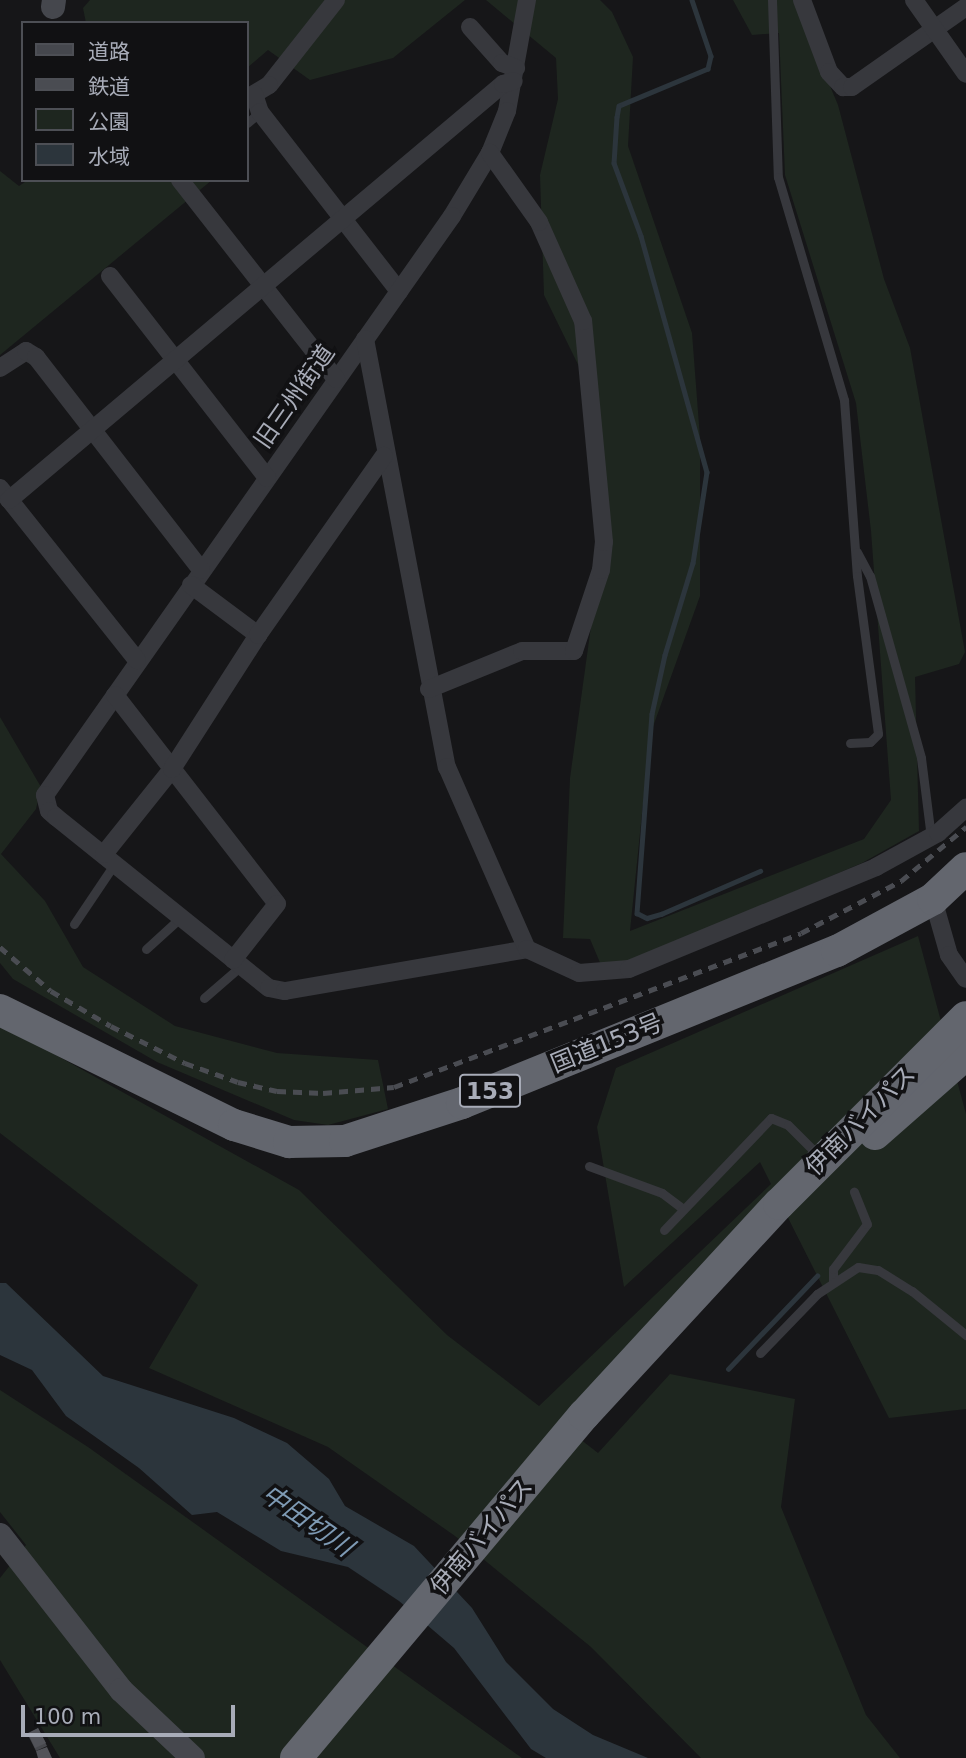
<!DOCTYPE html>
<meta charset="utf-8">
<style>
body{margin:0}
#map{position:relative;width:966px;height:1758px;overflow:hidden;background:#161618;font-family:"DejaVu Sans","Noto Sans JP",sans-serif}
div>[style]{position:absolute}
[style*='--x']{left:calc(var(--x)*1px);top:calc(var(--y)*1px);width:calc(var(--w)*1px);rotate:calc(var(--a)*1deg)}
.green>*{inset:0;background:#1e261f}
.water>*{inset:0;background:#2c353c}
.stream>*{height:4.5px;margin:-2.25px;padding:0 2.25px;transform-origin:2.25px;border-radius:2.25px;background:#2c353c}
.lane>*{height:9px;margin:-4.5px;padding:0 4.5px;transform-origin:4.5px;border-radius:4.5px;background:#37383d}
.street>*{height:18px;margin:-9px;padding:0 9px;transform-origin:9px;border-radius:9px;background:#37383d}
.secondary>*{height:24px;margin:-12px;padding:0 12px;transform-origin:12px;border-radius:12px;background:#45474d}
.highway>*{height:32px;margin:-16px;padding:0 16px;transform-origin:16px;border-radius:16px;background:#63666e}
.rail>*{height:4.5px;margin-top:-2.25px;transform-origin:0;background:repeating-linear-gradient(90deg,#4a4c52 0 9px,transparent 0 16px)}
.wall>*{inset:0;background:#47484d}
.building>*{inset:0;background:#525359}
span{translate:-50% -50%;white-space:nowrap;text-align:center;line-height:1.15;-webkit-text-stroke:7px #111113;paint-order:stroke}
.shield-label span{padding:2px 5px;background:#111113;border:2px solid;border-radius:5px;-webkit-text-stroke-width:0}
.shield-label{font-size:23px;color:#a8acb8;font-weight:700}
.street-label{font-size:24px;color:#a8acb8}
.water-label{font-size:26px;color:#7e9ab4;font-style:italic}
.legend{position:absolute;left:21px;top:21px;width:228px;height:161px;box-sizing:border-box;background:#111113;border:2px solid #4d4f55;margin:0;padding:9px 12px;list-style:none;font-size:21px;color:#a8acb8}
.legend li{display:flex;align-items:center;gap:14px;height:35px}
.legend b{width:35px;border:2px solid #4d4f55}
.scale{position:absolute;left:21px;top:1705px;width:214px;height:32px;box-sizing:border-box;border:4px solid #a8acb8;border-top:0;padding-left:9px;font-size:21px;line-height:24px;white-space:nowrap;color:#a8acb8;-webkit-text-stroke:5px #111113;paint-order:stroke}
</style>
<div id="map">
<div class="green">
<i style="clip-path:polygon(90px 0,465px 0,393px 58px,310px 80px,268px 50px,247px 68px,247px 23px,86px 23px,83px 8px)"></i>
<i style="clip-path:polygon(486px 0,600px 0,612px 12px,633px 57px,628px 146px,692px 333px,700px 438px,700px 596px,650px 735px,630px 931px,864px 839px,891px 800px,871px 531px,856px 403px,785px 175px,779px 33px,752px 35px,733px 0,794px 0,838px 105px,884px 279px,910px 348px,965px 652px,959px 664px,915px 677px,919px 831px,862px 863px,634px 960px,601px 965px,590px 939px,563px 938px,570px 778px,607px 511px,589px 387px,544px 295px,540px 175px,558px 99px,556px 58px)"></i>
<i style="clip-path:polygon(0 171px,19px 186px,28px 180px,212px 180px,0 355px)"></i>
<i style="clip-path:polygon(0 717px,41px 787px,36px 809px,1px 854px,45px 901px,83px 967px,175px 1026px,277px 1053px,378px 1060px,388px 1109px,328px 1125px,294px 1120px,157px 1062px,13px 979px,0 963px)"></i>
<i style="clip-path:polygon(918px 936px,966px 1114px,966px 1409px,889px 1418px,778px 1198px,562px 1425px,598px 1453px,670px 1374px,795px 1399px,781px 1507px,866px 1715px,900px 1758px,701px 1758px,591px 1647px,455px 1536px,328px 1447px,149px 1368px,198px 1285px,0 1133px,0 1024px,299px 1190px,447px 1335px,539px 1406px,771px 1184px,760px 1162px,624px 1287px,597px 1127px,616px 1068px)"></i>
<i style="clip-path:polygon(0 1390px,88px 1447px,522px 1758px,60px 1758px,0 1660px,0 1578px,26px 1545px,0 1512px)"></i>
</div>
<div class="water">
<i style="clip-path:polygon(0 1283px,6px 1283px,103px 1376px,234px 1418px,287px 1443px,329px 1479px,345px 1506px,414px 1546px,472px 1608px,506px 1662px,553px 1709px,593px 1735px,648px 1758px,546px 1758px,531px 1749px,454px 1648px,399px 1601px,348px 1567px,281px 1551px,217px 1512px,192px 1515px,139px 1468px,66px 1416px,32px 1370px,0 1355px)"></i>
</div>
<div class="stream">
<i style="--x:692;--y:0;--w:59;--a:71.3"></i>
<i style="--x:711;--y:56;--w:13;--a:103"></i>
<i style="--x:708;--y:69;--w:96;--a:157.4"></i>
<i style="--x:619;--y:106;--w:11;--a:100"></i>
<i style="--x:617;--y:117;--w:46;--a:93.7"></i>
<i style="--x:614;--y:163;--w:78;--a:69.7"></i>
<i style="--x:641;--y:236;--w:245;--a:74.4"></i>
<i style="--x:707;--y:472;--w:92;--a:98.7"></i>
<i style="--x:693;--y:563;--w:96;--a:106.9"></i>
<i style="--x:665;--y:655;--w:60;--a:102.4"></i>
<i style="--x:652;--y:714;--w:200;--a:94.3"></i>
<i style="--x:637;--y:913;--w:11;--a:27"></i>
<i style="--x:647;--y:918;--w:15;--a:-16"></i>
<i style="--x:661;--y:914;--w:108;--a:-23.5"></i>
<i style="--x:728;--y:1369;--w:129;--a:-46.3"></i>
</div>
<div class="lane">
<i style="--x:772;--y:0;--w:177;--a:88.1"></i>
<i style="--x:778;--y:177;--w:233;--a:73.5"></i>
<i style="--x:844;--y:400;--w:176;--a:85.8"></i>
<i style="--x:857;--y:576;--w:159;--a:82.4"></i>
<i style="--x:878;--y:734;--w:11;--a:135"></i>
<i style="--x:870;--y:742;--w:20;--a:177"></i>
<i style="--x:247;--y:123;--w:17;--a:-40"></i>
<i style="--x:857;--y:552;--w:27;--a:62"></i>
<i style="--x:870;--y:576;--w:189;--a:74.3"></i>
<i style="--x:921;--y:758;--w:80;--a:82.8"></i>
<i style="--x:74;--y:924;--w:73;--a:-56.1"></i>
<i style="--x:146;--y:949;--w:47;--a:-42.4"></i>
<i style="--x:204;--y:998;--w:49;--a:-40.9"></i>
<i style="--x:589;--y:1166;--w:78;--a:20.3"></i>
<i style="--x:662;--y:1193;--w:26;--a:37"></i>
<i style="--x:664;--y:1230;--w:155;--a:-46.3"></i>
<i style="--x:771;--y:1118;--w:18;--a:22"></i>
<i style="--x:788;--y:1125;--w:40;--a:45"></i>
<i style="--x:833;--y:1282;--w:13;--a:-90"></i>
<i style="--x:833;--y:1269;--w:56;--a:-52.9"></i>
<i style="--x:867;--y:1224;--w:35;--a:-112"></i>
<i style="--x:760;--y:1353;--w:82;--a:-46"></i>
<i style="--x:817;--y:1294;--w:49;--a:-33.4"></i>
<i style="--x:858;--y:1267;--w:20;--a:9"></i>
<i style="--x:878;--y:1270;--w:40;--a:32"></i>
<i style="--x:912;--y:1291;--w:70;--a:39.2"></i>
</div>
<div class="street">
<i style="--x:336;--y:0;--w:108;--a:128.2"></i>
<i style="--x:269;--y:85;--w:17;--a:149"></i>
<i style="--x:254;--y:94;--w:19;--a:72"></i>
<i style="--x:260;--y:112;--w:227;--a:52.2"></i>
<i style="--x:527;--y:0;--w:113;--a:100.2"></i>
<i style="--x:507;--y:111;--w:45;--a:112"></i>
<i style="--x:490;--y:153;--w:74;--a:121.1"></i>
<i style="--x:452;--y:216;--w:708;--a:125.1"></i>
<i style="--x:45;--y:795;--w:16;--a:76"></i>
<i style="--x:49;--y:811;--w:9;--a:41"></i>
<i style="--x:56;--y:817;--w:273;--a:38.8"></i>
<i style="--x:269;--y:988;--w:16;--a:11"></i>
<i style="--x:285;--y:991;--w:246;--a:-9.8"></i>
<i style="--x:802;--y:0;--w:77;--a:69.4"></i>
<i style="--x:829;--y:72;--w:21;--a:47"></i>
<i style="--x:843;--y:87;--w:9;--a:0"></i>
<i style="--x:852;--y:87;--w:139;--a:-35.1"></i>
<i style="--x:914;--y:0;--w:90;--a:54.9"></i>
<i style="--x:470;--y:27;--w:48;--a:48.4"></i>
<i style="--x:502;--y:63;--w:15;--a:20"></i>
<i style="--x:180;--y:180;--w:253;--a:51.9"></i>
<i style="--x:110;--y:276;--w:256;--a:52.1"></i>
<i style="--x:365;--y:339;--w:436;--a:79.2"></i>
<i style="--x:447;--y:767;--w:199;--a:66.3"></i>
<i style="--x:527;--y:949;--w:57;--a:24.8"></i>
<i style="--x:579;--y:973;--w:50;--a:-4.6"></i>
<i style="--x:629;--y:969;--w:267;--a:-22.4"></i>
<i style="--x:876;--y:867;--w:71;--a:-28.7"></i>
<i style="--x:938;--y:833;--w:38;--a:-42"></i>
<i style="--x:0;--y:368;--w:31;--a:-33"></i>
<i style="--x:26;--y:351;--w:12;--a:31"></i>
<i style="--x:36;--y:357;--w:269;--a:52.2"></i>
<i style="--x:0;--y:488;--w:220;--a:51.5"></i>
<i style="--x:9;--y:500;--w:646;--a:-40.1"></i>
<i style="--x:503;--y:84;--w:11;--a:-15"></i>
<i style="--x:191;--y:585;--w:84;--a:36.7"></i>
<i style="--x:429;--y:689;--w:100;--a:-22.2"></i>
<i style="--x:522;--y:651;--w:52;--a:0"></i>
<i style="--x:574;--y:651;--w:85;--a:-71.6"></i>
<i style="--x:601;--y:570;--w:28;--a:-84"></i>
<i style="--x:604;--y:542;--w:222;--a:-95.4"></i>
<i style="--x:583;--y:321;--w:108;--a:-114"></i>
<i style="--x:539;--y:222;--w:85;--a:-125.4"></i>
<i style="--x:115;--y:695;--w:264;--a:52.2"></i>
<i style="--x:277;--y:904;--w:71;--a:128.2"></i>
<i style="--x:104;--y:854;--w:109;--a:-51.3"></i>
<i style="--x:172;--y:769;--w:159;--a:-57.3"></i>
<i style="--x:258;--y:635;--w:219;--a:-54.9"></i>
<i style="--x:933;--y:899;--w:58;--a:74.1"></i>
<i style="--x:949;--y:955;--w:29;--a:55"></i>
</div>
<div class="secondary">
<i style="--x:53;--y:7;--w:7;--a:-82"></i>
<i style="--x:0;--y:1535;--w:197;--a:52"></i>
<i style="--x:121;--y:1690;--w:99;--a:43.4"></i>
</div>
<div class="highway">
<i style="--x:0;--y:1010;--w:261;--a:26.2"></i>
<i style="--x:234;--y:1125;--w:58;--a:17.2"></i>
<i style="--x:289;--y:1142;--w:56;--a:-1"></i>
<i style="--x:345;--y:1141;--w:123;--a:-18"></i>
<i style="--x:462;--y:1103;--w:405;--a:-22.1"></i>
<i style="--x:837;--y:951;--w:109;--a:-28.4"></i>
<i style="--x:933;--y:899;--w:45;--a:-43.2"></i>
<i style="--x:875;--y:1134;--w:121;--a:-41.3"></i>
<i style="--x:296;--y:1758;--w:448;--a:-50"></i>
<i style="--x:584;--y:1415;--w:287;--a:-47.3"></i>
<i style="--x:779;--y:1204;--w:264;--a:-45"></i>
</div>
<div class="rail">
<i style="--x:0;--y:947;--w:67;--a:40.8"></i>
<i style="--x:51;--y:991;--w:69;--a:30.3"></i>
<i style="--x:111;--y:1026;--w:83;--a:26.6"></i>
<i style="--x:185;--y:1063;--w:56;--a:19.7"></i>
<i style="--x:238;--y:1082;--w:40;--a:13"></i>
<i style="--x:277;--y:1091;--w:46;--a:2.5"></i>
<i style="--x:323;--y:1093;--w:71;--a:-4.8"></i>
<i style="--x:394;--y:1087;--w:435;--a:-20.7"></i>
<i style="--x:801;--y:933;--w:113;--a:-27.5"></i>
<i style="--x:901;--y:881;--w:85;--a:-39.7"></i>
</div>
<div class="wall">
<i style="clip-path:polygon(38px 1728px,47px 1746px,36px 1751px,29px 1737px)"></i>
</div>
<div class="building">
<i style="clip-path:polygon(38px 1728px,46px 1743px,35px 1748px,28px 1733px)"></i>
<i style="clip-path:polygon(47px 1747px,52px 1758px,38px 1758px,36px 1751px)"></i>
</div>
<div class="shield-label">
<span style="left:490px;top:1091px">153</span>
</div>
<div class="street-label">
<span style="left:295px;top:397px;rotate:-55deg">旧三州街道</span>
<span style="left:607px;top:1044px;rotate:-22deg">国道153号</span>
<span style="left:861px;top:1121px;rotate:-45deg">伊南バイパス</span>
<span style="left:482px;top:1537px;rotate:-50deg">伊南バイパス</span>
</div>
<div class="water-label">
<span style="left:307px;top:1521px;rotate:35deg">中田切川</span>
</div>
<ul class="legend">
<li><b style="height:9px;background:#45474d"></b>道路</li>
<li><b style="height:9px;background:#4a4c52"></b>鉄道</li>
<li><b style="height:19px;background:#1e261f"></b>公園</li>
<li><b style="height:19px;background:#2c353c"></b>水域</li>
</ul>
<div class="scale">100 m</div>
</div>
